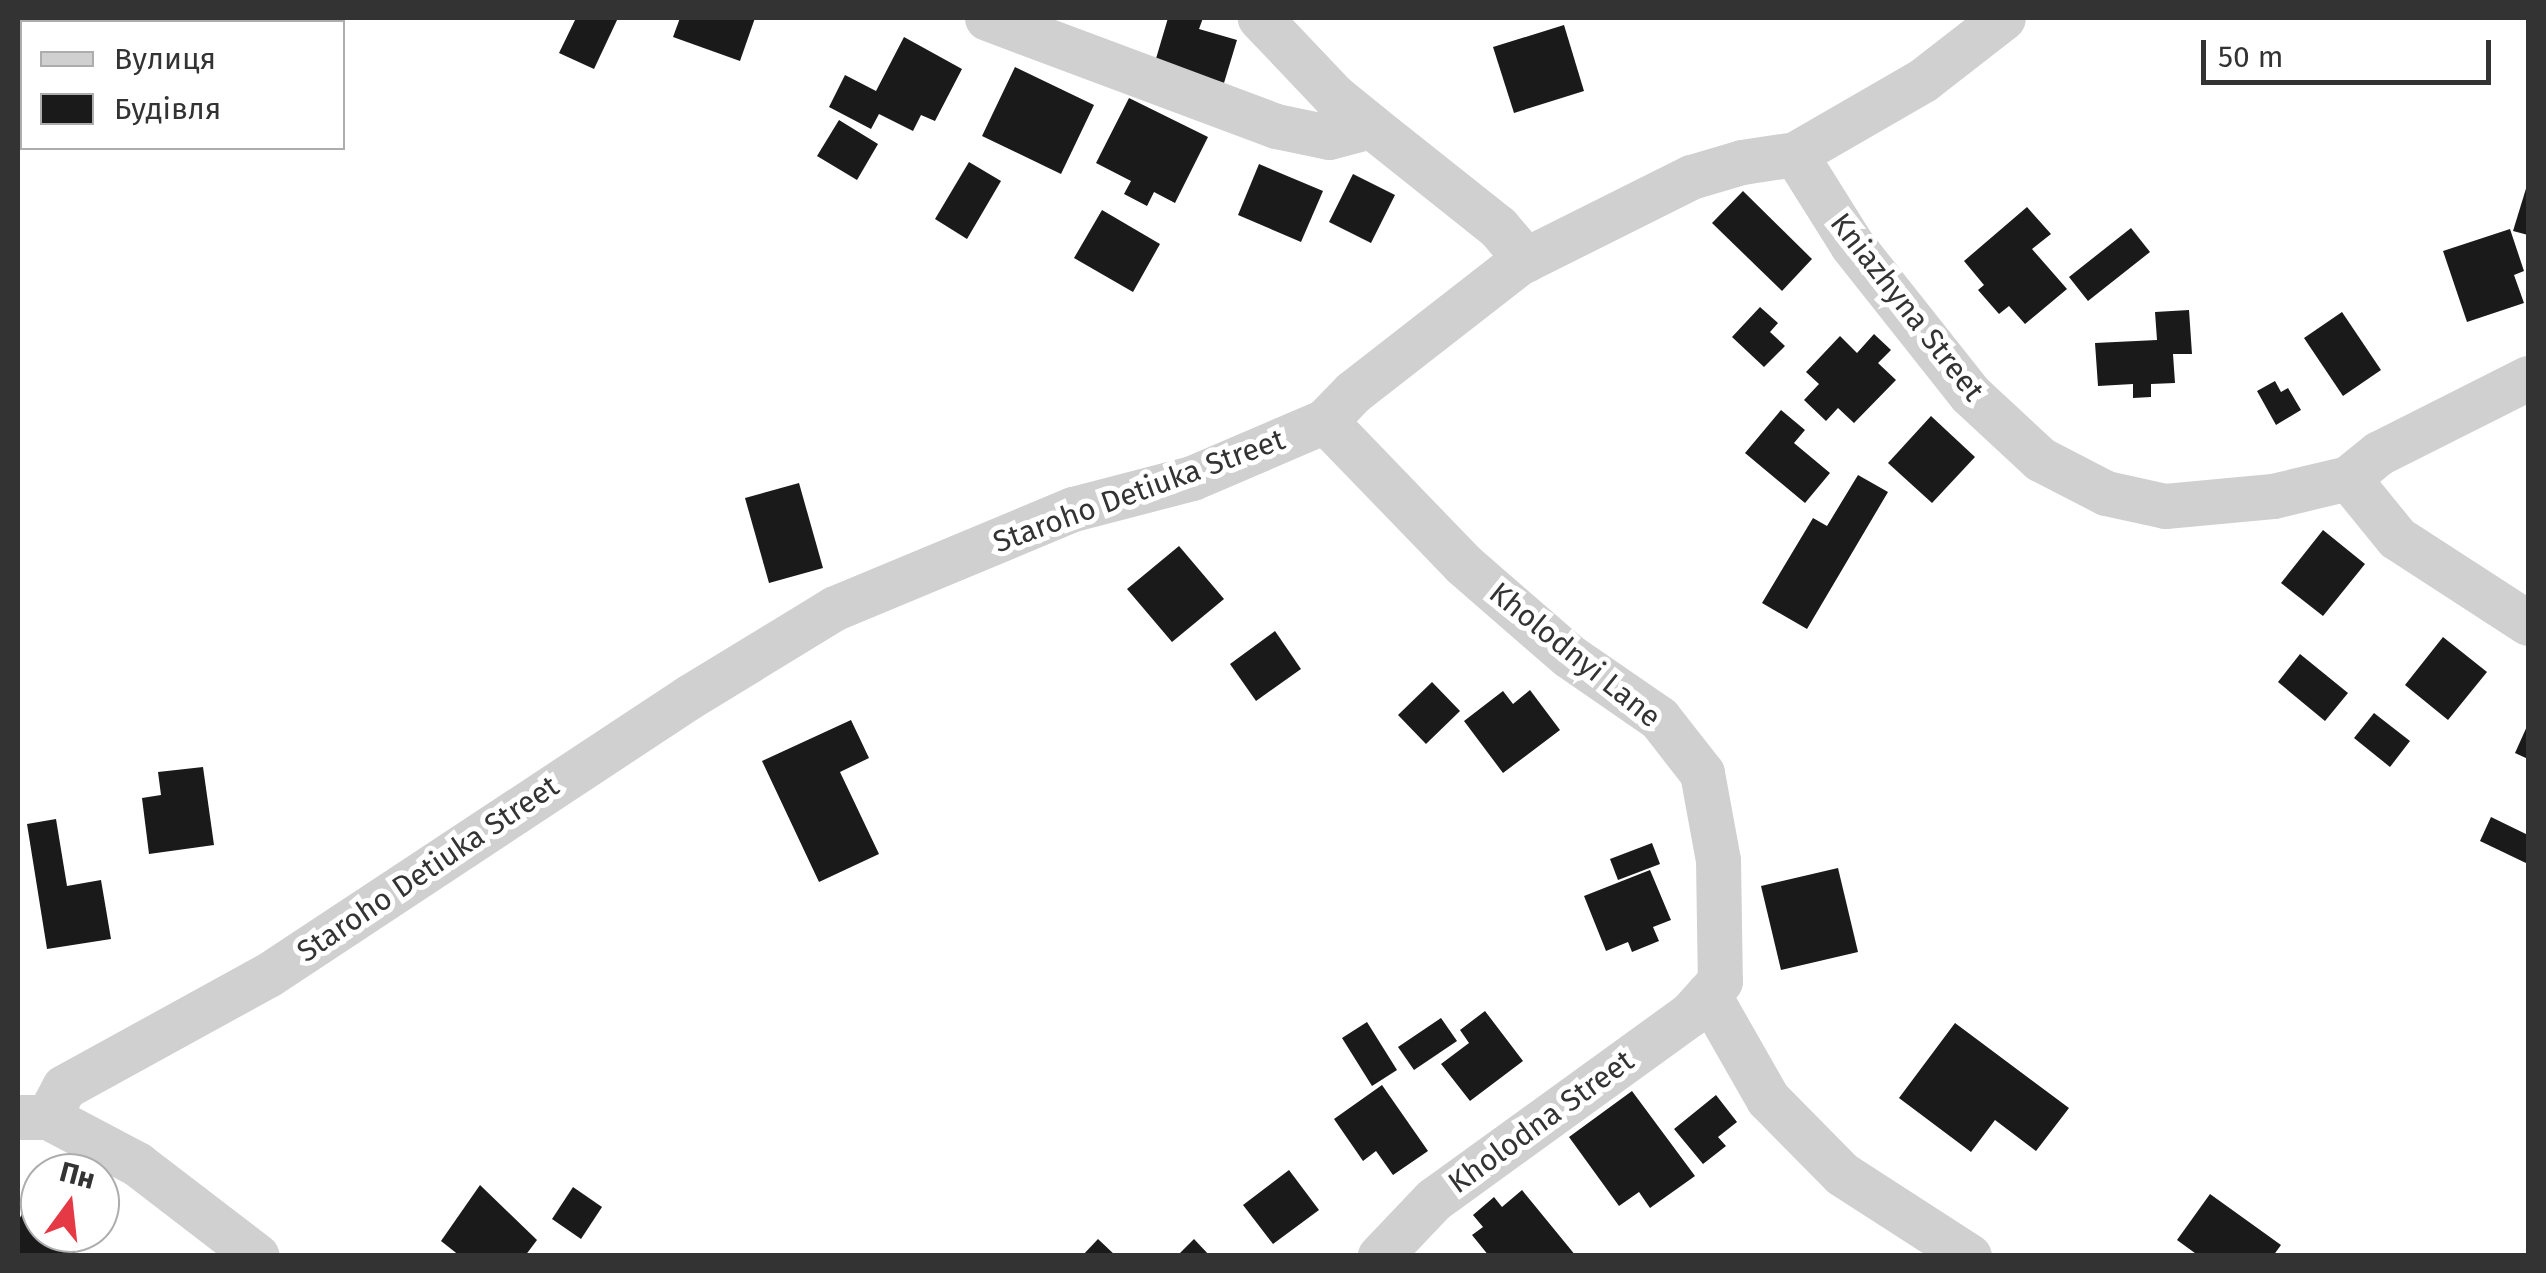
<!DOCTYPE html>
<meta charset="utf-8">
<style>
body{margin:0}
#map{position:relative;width:2546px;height:1273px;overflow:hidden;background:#fff;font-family:"Fira Sans",sans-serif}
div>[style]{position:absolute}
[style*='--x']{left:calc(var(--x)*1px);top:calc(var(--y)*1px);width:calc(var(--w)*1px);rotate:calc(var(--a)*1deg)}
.building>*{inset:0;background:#1a1a1a}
.street>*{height:45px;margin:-22.5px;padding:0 22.5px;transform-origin:22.5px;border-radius:22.5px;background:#d0d0d0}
span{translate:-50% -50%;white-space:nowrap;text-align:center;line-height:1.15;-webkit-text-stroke:10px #fff;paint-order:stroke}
.street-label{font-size:30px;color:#333}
.frame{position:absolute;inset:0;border:20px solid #333;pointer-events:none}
.legend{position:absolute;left:20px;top:20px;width:325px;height:130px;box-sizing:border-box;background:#fff;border:2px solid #adadad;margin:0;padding:12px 18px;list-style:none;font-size:30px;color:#333}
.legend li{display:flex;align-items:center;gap:20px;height:50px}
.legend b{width:50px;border:2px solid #adadad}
.north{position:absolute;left:20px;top:1153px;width:100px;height:100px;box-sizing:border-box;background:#fff;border:2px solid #adadad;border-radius:50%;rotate:15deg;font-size:28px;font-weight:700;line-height:40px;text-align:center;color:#333}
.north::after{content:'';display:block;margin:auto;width:35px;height:45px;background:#e63946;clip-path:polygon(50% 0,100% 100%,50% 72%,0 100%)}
.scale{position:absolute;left:2201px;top:40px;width:290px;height:45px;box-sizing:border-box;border:5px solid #333;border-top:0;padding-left:12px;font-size:30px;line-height:35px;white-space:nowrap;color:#333;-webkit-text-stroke:8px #fff;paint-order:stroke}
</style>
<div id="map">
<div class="building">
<i style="clip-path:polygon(576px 18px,618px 18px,594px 69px,559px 53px)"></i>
<i style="clip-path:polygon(680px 18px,755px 18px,740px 61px,673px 37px)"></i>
<i style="clip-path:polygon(1168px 18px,1203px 18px,1199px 29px,1237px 40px,1224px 83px,1155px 62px)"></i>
<i style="clip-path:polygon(1564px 25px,1584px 91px,1514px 113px,1493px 47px)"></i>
<i style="clip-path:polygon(904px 37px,962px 69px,935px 121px,921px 115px,913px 131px,879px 114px,871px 129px,829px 107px,845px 75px,876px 91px)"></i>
<i style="clip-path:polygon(1015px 67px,1094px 105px,1061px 174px,982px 136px)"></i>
<i style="clip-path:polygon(1129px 98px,1208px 137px,1175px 203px,1154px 192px,1147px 206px,1124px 194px,1131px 181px,1096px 163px)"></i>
<i style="clip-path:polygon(839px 120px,878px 144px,857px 180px,817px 156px)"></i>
<i style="clip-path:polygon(969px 162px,1001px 181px,967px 239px,935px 219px)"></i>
<i style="clip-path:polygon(1259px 164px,1323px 191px,1301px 242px,1238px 215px)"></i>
<i style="clip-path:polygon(1353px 174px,1395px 195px,1371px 243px,1329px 222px)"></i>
<i style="clip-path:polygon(2528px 182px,2528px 235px,2513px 231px)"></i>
<i style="clip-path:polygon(1743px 191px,1812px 259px,1782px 291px,1712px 223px)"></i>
<i style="clip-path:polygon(2027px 207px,2051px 234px,2032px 249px,2067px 289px,2025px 324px,2009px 306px,1999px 314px,1978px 290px,1984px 285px,1964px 261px)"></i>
<i style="clip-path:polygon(1102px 210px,1160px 244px,1133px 292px,1074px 258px)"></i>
<i style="clip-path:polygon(2131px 228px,2150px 252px,2088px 301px,2069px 277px)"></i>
<i style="clip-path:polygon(2510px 229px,2524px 271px,2514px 275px,2524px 303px,2467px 322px,2443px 251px)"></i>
<i style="clip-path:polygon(1760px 307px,1778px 323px,1770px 332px,1785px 346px,1764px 367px,1732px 337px)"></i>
<i style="clip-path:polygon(2189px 310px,2192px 354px,2173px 354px,2175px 383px,2151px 384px,2151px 397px,2133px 398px,2133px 384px,2098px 386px,2095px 343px,2157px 340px,2155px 312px)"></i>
<i style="clip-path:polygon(2342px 312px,2381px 370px,2343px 396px,2304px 338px)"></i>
<i style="clip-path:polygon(1874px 334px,1891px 350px,1878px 363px,1896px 380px,1854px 423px,1838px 408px,1826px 421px,1804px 400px,1819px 384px,1806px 372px,1840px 336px,1857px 353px)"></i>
<i style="clip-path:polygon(2275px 381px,2281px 392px,2288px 388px,2301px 410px,2276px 425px,2257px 391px)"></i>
<i style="clip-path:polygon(1781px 410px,1805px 430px,1794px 443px,1830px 473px,1805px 503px,1745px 453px)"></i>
<i style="clip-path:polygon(1931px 416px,1975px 457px,1932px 503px,1888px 463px)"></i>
<i style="clip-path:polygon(1858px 475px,1888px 492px,1807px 629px,1762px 603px,1813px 518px,1827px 526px)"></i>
<i style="clip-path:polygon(799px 483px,823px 568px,769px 583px,745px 498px)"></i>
<i style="clip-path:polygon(2323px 530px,2365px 564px,2323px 616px,2281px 583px)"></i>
<i style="clip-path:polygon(1179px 546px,1224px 599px,1172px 642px,1127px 589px)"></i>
<i style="clip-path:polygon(1275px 631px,1301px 669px,1256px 701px,1230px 664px)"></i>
<i style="clip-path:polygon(2443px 637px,2487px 672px,2448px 720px,2405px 685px)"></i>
<i style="clip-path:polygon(2300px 654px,2348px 693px,2325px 721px,2278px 682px)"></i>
<i style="clip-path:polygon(1432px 682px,1460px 711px,1426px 744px,1398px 715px)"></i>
<i style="clip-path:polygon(1530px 690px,1560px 730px,1503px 773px,1464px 721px,1503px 691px,1513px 704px)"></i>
<i style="clip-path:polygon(2374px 713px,2410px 741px,2390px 767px,2354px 738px)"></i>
<i style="clip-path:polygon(851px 720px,869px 758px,840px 772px,879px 854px,819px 882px,762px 761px)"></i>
<i style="clip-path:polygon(2528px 724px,2528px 759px,2515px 753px)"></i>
<i style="clip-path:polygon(203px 767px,214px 845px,149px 854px,142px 798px,161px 795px,158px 772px)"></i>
<i style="clip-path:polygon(2491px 817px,2528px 835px,2528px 864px,2480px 841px)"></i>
<i style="clip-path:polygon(56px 819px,67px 886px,101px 880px,111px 939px,47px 949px,27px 824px)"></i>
<i style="clip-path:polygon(1652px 843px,1660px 864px,1618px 880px,1610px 859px)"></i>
<i style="clip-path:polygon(1838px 868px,1858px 952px,1781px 970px,1761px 886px)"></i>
<i style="clip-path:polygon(1650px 870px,1671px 920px,1653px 927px,1659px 941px,1632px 952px,1628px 942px,1606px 951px,1584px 896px)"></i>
<i style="clip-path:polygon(1485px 1011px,1523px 1061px,1470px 1101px,1441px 1064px,1469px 1043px,1460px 1030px)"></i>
<i style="clip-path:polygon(1441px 1018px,1457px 1041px,1414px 1070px,1398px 1047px)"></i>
<i style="clip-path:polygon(1367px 1022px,1397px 1070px,1372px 1086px,1342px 1038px)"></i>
<i style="clip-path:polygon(1955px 1023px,2069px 1108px,2036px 1151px,1995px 1120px,1971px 1152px,1899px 1098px)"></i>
<i style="clip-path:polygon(1382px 1085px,1428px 1151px,1393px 1175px,1376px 1151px,1363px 1161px,1334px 1119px)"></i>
<i style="clip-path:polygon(1632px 1091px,1695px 1176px,1650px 1208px,1639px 1192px,1619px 1206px,1569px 1137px)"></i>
<i style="clip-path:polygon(1716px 1095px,1737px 1122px,1718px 1137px,1726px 1146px,1703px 1164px,1674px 1129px)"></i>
<i style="clip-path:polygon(1289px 1170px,1319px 1210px,1273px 1244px,1243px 1205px)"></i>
<i style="clip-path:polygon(40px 1183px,40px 1233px,86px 1233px,73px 1256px,18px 1256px,18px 1221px)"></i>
<i style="clip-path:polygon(480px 1185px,537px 1240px,525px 1256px,460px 1256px,441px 1241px)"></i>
<i style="clip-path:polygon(573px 1187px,602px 1207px,581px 1239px,552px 1219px)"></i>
<i style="clip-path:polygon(1522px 1190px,1576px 1256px,1489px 1256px,1472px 1235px,1483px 1227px,1473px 1215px,1494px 1197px,1502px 1207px)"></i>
<i style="clip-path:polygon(2210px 1194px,2281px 1245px,2273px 1256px,2199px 1256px,2177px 1240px)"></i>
<i style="clip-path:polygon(1098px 1239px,1116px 1256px,1082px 1256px)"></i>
<i style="clip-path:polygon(1194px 1239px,1210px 1256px,1177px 1256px)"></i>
</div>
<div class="street">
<i style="--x:987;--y:18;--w:309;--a:20.5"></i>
<i style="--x:1276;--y:126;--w:54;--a:11.7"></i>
<i style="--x:1329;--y:137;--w:43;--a:-14.7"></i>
<i style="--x:1371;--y:126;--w:48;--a:-141"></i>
<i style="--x:1334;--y:96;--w:108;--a:-133.5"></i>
<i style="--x:1371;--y:126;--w:162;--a:38.5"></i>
<i style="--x:1498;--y:227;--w:43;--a:49.7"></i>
<i style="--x:1795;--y:154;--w:107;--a:57.9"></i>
<i style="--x:1852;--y:245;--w:190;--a:51.6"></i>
<i style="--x:1970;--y:394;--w:96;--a:42.9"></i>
<i style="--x:2040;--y:459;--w:74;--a:27.3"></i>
<i style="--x:2106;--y:493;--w:60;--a:12.4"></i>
<i style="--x:2165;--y:506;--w:108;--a:-5.3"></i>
<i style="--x:2273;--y:496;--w:77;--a:-13.5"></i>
<i style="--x:2348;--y:478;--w:40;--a:-39"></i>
<i style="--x:2379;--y:453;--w:167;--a:-26.7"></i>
<i style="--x:1325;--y:421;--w:199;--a:46"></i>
<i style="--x:1463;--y:564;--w:140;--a:41"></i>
<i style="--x:1569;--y:656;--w:109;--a:34.6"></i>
<i style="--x:1659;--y:718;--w:70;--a:52"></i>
<i style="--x:1702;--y:773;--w:88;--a:79.6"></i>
<i style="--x:1718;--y:860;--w:121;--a:89.1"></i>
<i style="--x:1720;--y:981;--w:45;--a:132.3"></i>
<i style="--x:1690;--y:1014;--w:316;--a:144.1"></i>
<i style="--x:1434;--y:1199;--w:79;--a:133.5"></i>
<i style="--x:2348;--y:478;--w:77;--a:50.8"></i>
<i style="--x:2397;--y:538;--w:156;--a:33"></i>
<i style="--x:1708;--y:994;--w:121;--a:60.3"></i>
<i style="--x:1768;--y:1099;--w:105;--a:45.4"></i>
<i style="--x:1842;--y:1174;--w:151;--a:32.8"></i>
<i style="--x:18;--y:1117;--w:30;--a:0"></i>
<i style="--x:48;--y:1117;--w:34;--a:-62"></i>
<i style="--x:64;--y:1087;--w:233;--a:-28.8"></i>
<i style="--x:268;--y:975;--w:505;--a:-33.44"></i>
<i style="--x:689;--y:697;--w:171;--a:-31.4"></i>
<i style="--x:835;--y:608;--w:258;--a:-22.6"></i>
<i style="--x:1073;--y:509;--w:123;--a:-14.6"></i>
<i style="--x:1192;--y:478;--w:145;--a:-23.2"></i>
<i style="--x:1325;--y:421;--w:40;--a:-46"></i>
<i style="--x:1353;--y:392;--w:210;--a:-37.9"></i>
<i style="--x:1519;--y:263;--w:192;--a:-26.6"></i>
<i style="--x:1691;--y:177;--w:53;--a:-16.4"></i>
<i style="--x:1742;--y:162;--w:54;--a:-8.6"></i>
<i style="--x:1795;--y:154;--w:148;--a:-30"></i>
<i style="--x:1923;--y:80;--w:101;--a:-37.8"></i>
<i style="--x:48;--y:1117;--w:101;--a:27.8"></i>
<i style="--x:137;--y:1164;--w:151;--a:37.5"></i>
</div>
<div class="street-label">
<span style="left:1907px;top:307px;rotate:52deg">Kniazhyna Street</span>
<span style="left:1139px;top:491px;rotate:-20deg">Staroho Detiuka Street</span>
<span style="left:1575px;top:655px;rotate:39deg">Kholodnyi Lane</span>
<span style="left:428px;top:869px;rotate:-34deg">Staroho Detiuka Street</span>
<span style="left:1541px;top:1122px;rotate:-36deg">Kholodna Street</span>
</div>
<div class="frame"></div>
<ul class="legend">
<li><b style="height:12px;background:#d0d0d0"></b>Вулиця</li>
<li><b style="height:28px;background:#1a1a1a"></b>Будівля</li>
</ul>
<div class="north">Пн</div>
<div class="scale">50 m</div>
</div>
